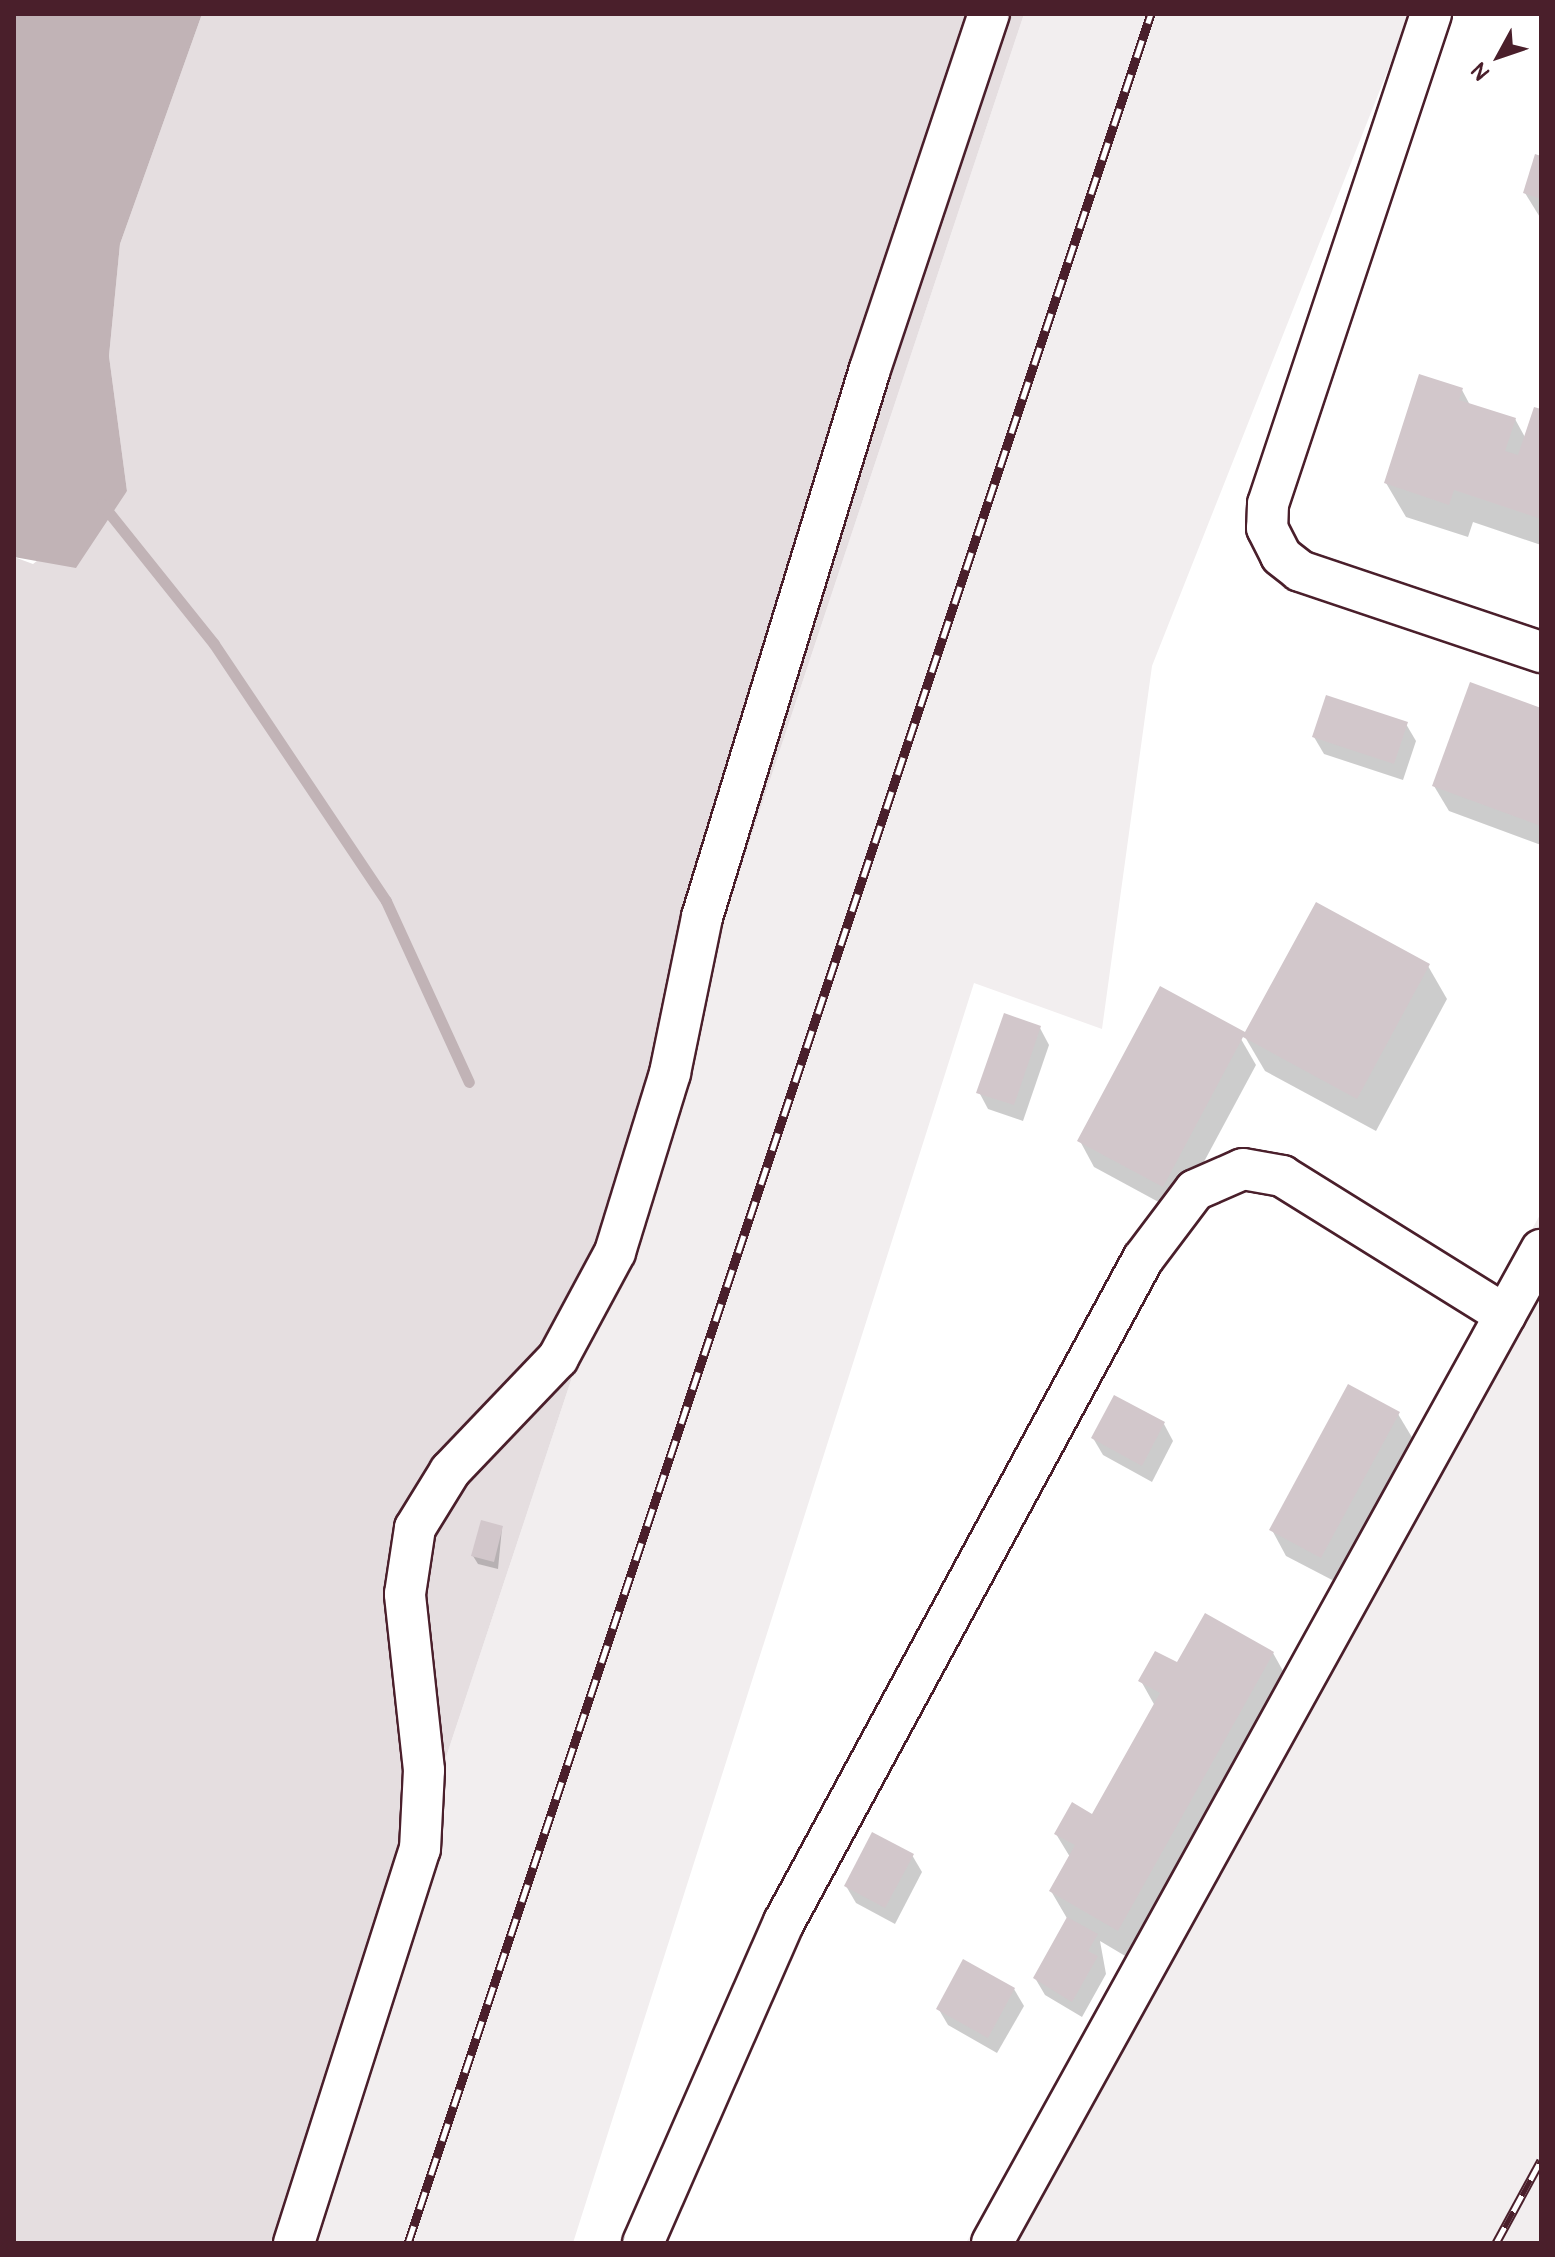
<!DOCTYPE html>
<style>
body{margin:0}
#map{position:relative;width:1555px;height:2257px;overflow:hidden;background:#fff;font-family:Pangolin,sans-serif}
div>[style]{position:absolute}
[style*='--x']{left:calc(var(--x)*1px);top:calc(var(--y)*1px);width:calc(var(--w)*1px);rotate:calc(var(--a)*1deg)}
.built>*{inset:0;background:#f2eeef}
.green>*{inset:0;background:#e5dee0}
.water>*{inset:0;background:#c1b3b6}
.shadow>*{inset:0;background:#0003}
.stream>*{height:11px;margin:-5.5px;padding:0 5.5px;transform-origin:5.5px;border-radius:5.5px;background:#c1b3b6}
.building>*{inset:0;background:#d2c7cb}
.roads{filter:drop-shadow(2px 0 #4a1f2b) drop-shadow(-2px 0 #4a1f2b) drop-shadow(0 2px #4a1f2b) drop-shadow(0 -2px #4a1f2b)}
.minor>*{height:40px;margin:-20px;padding:0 20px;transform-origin:20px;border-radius:20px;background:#fff}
.rail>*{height:9px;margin-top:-4.5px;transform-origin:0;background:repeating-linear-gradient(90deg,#fff 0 18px,#4a1f2b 0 36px);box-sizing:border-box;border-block:2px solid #4a1f2b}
span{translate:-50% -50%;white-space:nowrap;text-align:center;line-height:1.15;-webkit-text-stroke:6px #fff;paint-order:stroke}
.frame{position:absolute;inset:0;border:16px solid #4a1f2b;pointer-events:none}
.north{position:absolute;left:1459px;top:16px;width:80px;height:80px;-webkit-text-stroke:6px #fff;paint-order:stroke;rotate:230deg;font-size:22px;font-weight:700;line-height:32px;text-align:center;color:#4a1f2b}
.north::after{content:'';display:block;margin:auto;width:28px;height:36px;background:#4a1f2b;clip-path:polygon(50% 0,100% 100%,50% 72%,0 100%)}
</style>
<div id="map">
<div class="built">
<i style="clip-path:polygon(1024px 14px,1410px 14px,1152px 666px,1102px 1029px,974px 983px,573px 2243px,285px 2243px)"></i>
<i style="clip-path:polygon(1541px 1213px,1541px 2243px,966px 2243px)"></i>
</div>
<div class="green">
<i style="clip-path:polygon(202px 14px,1024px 14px,285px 2243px,14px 2243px,14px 557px,33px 564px,127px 491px,109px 356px,120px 244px)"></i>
</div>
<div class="water">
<i style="clip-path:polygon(14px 14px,202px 14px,120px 244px,109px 356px,127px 491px,76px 568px,14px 557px)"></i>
</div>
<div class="shadow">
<i style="clip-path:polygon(1541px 158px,1541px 219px,1525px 193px)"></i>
<i style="clip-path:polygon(1462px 390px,1470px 405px,1515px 419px,1526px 439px,1541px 411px,1541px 545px,1473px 522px,1468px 537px,1406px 517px,1386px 483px)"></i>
<i style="clip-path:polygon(1541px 710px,1541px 845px,1449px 811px,1434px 786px)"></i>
<i style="clip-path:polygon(1406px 724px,1416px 741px,1403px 780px,1324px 754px,1314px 737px)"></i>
<i style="clip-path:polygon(1428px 966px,1447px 999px,1376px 1131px,1265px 1071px,1245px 1037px)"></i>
<i style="clip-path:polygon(1040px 1028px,1049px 1045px,1023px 1121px,988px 1109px,979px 1092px)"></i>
<i style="clip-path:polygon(1241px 1039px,1256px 1065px,1177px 1212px,1094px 1167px,1080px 1141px)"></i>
<i style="clip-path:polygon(1398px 1414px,1413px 1439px,1336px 1582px,1286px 1556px,1272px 1530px)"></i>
<i style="clip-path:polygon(1164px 1424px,1173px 1441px,1152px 1482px,1103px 1455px,1093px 1438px)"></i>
<i style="clip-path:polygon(502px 1528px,498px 1569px,478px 1564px,473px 1556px)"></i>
<i style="clip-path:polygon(1273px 1653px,1292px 1687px,1137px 1963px,1100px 1941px,1106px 1974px,1082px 2017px,1045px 1995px,1035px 1978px,1068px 1920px,1051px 1891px,1070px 1857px,1056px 1834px,1093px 1817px,1155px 1706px,1141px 1681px,1178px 1665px)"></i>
<i style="clip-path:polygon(912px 1855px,922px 1872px,895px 1924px,856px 1903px,846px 1886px)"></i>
<i style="clip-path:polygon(1014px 1989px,1024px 2006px,997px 2053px,948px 2025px,938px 2008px)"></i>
</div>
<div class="stream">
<i style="--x:102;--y:504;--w:179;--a:51.3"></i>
<i style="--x:214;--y:644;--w:309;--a:56.2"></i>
<i style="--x:386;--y:901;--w:199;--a:65.4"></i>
</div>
<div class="building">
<i style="clip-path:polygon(1535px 154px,1541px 156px,1541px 199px,1523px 193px)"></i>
<i style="clip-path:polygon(1419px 374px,1463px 388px,1459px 400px,1516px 418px,1505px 451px,1518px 455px,1534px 407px,1541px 409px,1541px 519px,1454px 490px,1449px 505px,1384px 483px)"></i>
<i style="clip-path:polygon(1470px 682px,1541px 708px,1541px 826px,1432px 786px)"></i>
<i style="clip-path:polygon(1326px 695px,1408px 722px,1394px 764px,1312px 737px)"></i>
<i style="clip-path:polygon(1316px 902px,1430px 964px,1357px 1099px,1243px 1037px,1163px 1187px,1077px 1141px,1160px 986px,1245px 1032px)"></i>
<i style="clip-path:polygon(1004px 1013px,1041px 1026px,1014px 1105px,976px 1093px)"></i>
<i style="clip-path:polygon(1348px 1384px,1400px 1412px,1321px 1558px,1269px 1530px)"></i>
<i style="clip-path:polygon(1114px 1395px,1165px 1422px,1142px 1466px,1091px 1438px)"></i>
<i style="clip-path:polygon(481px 1520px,503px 1526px,494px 1562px,471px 1556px)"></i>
<i style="clip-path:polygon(1205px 1613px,1274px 1652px,1118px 1931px,1049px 1891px,1075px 1845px,1054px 1834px,1072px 1802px,1092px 1814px,1160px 1693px,1138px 1681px,1155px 1651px,1177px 1662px)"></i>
<i style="clip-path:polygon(872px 1832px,914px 1854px,885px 1908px,844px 1886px)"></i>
<i style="clip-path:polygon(1067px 1917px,1098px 1934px,1088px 1951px,1098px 1956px,1072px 2002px,1033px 1978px)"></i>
<i style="clip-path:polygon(963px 1959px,1015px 1988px,988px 2038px,936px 2009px)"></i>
</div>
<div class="roads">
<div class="minor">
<i style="--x:1431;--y:14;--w:516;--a:108.4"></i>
<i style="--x:1268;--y:504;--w:24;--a:92"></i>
<i style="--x:1267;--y:528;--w:31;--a:63"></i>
<i style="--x:1281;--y:556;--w:24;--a:38"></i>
<i style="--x:1300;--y:571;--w:254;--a:18.6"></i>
<i style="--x:294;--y:2243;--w:414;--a:-72.3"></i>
<i style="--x:420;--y:1849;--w:79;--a:-87.1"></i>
<i style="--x:424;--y:1770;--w:177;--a:-96.2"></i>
<i style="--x:405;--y:1594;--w:67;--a:-81.4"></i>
<i style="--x:415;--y:1528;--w:67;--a:-58.4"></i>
<i style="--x:450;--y:1471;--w:156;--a:-46.3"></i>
<i style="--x:558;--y:1358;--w:120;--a:-61.7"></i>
<i style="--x:615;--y:1252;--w:187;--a:-72.9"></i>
<i style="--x:670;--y:1073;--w:159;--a:-78.4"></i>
<i style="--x:702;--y:917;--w:573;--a:-72.96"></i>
<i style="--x:870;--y:369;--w:374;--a:-71.5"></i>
<i style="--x:643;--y:2243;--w:351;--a:-66.3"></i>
<i style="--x:784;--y:1922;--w:754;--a:-61.57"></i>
<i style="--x:1143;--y:1259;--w:86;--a:-53"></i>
<i style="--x:1195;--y:1190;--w:52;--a:-23.6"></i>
<i style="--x:1243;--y:1169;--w:40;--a:10"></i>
<i style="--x:1282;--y:1176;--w:263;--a:31.9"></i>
<i style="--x:992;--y:2243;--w:1135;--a:-61.06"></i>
</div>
</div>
<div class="rail">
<i style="--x:408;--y:2243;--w:2350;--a:-71.57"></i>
<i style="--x:1496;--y:2243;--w:94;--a:-61.5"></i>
</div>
<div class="frame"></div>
<div class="north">N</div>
</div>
